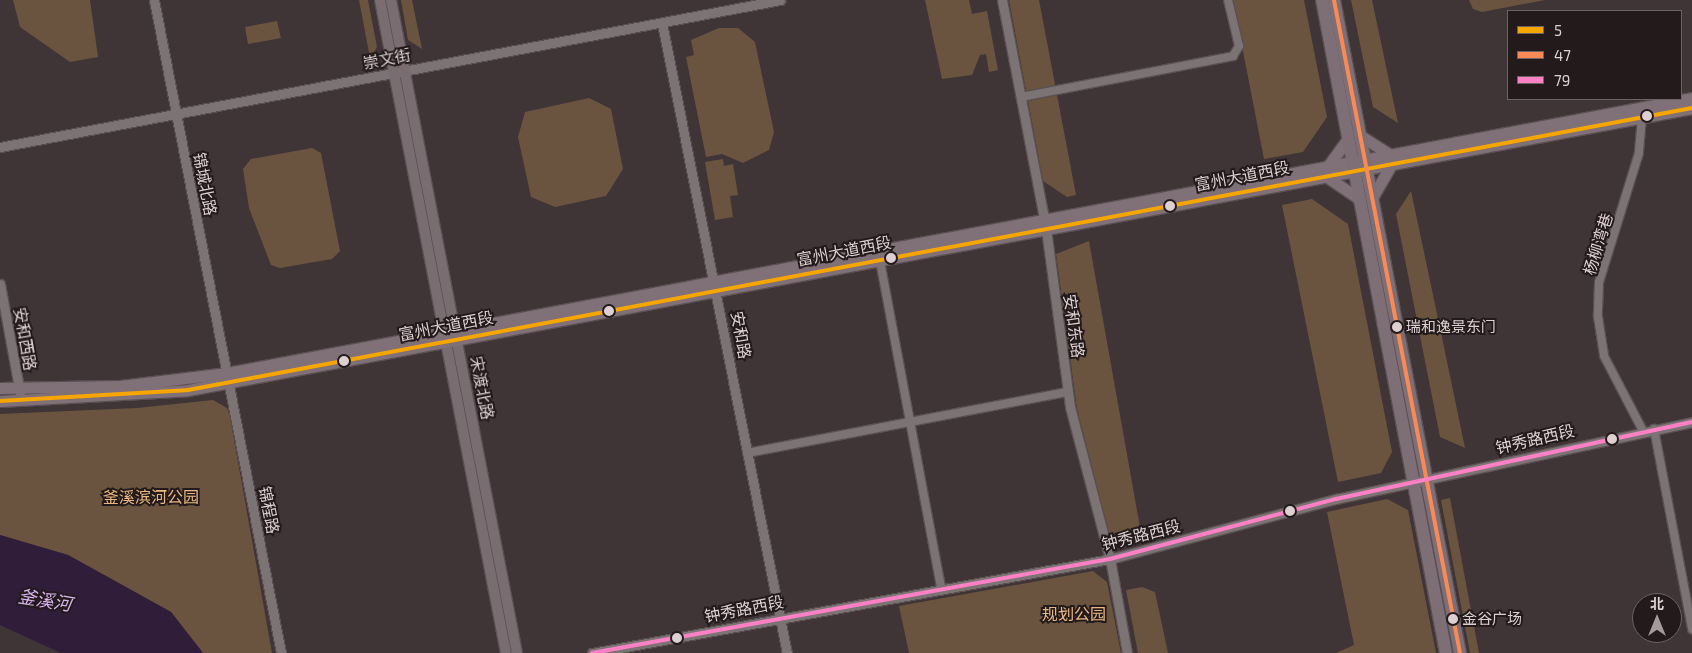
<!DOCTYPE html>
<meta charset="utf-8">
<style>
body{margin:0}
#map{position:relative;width:1692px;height:653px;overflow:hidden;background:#3f3436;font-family:"Exo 2","Noto Sans SC",sans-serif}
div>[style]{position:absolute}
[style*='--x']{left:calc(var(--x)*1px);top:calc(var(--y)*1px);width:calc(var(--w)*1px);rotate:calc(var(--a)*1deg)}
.green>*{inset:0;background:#6a5440}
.water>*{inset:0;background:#301d3a}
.roads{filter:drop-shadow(1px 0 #5a5052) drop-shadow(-1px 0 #5a5052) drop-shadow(0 1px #5a5052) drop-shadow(0 -1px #5a5052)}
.minor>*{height:8px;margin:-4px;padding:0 4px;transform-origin:4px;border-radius:4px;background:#7c7374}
.tertiary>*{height:9px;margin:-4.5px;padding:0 4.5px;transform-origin:4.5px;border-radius:4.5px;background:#7c7374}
.secondary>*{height:10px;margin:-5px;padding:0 5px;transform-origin:5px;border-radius:5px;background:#7a6d71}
.primary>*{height:11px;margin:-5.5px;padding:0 5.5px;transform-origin:5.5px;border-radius:5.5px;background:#807077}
.trunk>*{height:12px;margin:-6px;padding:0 6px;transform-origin:6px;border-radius:6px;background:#7e6e75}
.bus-1>*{height:4px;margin:-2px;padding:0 2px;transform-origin:2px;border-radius:2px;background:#f7a600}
.bus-2>*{height:4px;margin:-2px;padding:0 2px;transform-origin:2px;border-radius:2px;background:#f98a56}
.bus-3>*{height:4px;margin:-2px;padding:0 2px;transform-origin:2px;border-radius:2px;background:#ff80c5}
.dots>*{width:14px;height:14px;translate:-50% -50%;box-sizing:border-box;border:2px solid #231a1b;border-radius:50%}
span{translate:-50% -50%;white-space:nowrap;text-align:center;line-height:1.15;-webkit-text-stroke:4px #231a1b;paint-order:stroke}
.bus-label{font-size:15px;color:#ded0d2}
.left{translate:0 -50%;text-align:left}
.street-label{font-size:16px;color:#ded0d2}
.park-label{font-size:16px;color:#eab681}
.water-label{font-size:18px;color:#d7b3ef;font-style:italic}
.legend{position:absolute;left:1507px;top:10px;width:175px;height:90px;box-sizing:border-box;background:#231a1b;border:1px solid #6e6364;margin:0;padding:6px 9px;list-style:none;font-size:15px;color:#ded0d2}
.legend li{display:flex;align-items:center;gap:10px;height:25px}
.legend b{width:25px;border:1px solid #6e6364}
.north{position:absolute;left:1632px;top:593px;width:50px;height:50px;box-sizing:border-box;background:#231a1b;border:1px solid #6e6364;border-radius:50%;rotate:0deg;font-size:14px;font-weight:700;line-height:20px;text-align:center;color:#ded0d2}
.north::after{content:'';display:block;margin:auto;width:18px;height:22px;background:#a6999b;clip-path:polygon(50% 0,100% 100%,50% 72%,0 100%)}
</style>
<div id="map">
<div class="green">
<i style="clip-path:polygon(13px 0,90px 0,98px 57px,70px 62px,20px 27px)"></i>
<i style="clip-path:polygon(359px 0,368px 0,377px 47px,370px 58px)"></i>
<i style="clip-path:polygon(401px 0,412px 0,422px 49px,408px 40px)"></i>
<i style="clip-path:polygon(925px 0,969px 0,972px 14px,987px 11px,998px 70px,989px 72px,986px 54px,980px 55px,972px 75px,942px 79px)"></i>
<i style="clip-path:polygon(1009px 0,1039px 0,1076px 195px,1067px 197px,1043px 181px)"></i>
<i style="clip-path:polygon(1233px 0,1304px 0,1327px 117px,1303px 152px,1264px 159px)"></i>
<i style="clip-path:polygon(1351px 0,1372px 0,1398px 123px,1373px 107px)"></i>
<i style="clip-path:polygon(1469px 0,1545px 0,1482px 12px,1473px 9px)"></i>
<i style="clip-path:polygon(277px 21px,281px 38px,248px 44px,245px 27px)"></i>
<i style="clip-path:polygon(719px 28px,738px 28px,755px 42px,774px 132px,769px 150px,743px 163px,722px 154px,706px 157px,686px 57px,694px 55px,691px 40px)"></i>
<i style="clip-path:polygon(589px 98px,611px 109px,623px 169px,606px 196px,555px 207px,531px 197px,518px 137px,525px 112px)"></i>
<i style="clip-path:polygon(312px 148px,321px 153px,340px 251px,332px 259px,280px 268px,271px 265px,249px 208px,243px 169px,251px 159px)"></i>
<i style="clip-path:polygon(723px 159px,724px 166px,733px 164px,738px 195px,730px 196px,733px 217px,715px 220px,705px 162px)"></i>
<i style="clip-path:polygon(1411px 191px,1439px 323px,1465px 448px,1440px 437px,1396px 214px)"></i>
<i style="clip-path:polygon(1312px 199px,1348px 224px,1392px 452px,1381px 473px,1338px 482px,1282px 205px)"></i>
<i style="clip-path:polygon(1089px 241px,1141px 533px,1109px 533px,1077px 409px,1056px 254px)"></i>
<i style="clip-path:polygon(213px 400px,227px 408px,230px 417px,272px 653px,203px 653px,171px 612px,68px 555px,0 535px,0 414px,137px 408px)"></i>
<i style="clip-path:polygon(1450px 498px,1479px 653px,1470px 653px,1441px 500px)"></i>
<i style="clip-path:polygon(1387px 499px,1408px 510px,1436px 653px,1336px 653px,1354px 645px,1327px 512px)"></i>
<i style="clip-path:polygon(1093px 571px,1107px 582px,1121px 653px,909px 653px,899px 606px)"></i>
<i style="clip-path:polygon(1142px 587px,1155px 592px,1168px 653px,1138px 653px,1126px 590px)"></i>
</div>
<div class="water">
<i style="clip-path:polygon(0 535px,68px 555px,171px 612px,203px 653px,61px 653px,0 625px)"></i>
</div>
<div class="roads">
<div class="minor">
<i style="--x:1021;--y:97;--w:216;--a:-10.9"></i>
<i style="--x:1233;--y:56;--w:12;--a:-59"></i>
<i style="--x:1239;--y:46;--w:47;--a:-103.4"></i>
<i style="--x:1642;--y:117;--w:36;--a:95"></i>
<i style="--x:1639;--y:153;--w:135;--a:107.2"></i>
<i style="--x:1599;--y:282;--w:35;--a:92"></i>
<i style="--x:1598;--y:317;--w:39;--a:81"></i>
<i style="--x:1604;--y:356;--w:85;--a:62.5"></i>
<i style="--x:880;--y:261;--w:333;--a:79.4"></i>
<i style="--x:1654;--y:429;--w:204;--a:79.2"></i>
<i style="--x:747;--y:453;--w:327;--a:-10.8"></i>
</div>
<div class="tertiary">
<i style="--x:154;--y:0;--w:665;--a:78.99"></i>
<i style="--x:1002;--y:0;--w:233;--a:79.1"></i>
<i style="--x:1046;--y:229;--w:180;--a:82.3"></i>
<i style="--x:1070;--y:407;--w:157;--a:75.3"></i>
<i style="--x:1110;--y:559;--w:96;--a:79.7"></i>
<i style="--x:662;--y:23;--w:642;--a:78.78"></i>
<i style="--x:0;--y:147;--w:794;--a:-10.67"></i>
<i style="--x:0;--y:284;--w:111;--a:79.6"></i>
<i style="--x:592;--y:653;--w:526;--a:-10.29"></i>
<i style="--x:1110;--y:559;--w:234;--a:-14.9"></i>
<i style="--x:1336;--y:499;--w:364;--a:-12.2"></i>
</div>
<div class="secondary">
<i style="--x:380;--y:0;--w:665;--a:79.08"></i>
<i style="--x:391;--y:0;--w:665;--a:79.08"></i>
</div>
<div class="primary">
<i style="--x:1361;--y:136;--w:33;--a:33"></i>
<i style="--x:1328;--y:166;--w:34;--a:-54"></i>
<i style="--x:1327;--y:177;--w:40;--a:34"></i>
<i style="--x:1372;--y:198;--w:38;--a:-60"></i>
<i style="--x:0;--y:388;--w:120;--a:-1"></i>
<i style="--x:120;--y:386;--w:108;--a:-6.9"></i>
<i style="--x:227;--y:373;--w:1491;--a:-10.63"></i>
<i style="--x:0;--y:401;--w:188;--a:-3.3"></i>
<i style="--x:188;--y:390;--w:1530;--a:-10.62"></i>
</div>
<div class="trunk">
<i style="--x:1322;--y:0;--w:665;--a:79.25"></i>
<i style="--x:1334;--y:0;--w:665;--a:79.08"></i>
</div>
</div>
<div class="bus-1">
<i style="--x:0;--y:401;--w:188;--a:-3.3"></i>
<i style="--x:188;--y:390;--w:1530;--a:-10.62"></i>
</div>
<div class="bus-2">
<i style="--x:1334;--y:0;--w:665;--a:79.08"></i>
</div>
<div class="bus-3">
<i style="--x:592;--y:653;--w:526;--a:-10.29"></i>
<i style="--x:1110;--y:559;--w:234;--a:-14.9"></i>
<i style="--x:1336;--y:499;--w:364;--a:-12.2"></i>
</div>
<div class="dots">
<i style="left:1647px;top:116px;background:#ded0d2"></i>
<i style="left:1170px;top:206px;background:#ded0d2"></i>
<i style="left:891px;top:258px;background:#ded0d2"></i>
<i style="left:609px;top:311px;background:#ded0d2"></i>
<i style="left:1397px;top:327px;background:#ded0d2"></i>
<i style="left:344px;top:361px;background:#ded0d2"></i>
<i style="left:1612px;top:439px;background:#ded0d2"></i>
<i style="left:1290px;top:511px;background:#ded0d2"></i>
<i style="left:1453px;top:619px;background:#ded0d2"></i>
<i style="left:677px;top:638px;background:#ded0d2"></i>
</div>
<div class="bus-label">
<span class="left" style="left:1406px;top:327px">瑞和逸景东门</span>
<span class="left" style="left:1462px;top:619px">金谷广场</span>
</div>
<div class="street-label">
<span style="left:387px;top:59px;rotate:-11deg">崇文街</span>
<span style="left:1242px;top:176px;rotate:-11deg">富州大道西段</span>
<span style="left:205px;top:184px;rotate:79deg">锦城北路</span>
<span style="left:1598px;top:244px;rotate:-73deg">杨柳湾巷</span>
<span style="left:844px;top:251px;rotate:-11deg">富州大道西段</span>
<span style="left:446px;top:326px;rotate:-11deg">富州大道西段</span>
<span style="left:1074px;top:326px;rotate:82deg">安和东路</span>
<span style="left:741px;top:335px;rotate:80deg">安和路</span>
<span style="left:25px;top:339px;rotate:80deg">安和西路</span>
<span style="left:482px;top:388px;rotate:79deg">宋渡北路</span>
<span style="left:1535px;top:439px;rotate:-13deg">钟秀路西段</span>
<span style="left:269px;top:510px;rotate:79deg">锦程路</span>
<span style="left:1141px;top:535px;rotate:-14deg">钟秀路西段</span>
<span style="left:744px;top:609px;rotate:-11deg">钟秀路西段</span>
</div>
<div class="park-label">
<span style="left:151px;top:497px">釜溪滨河公园</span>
<span style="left:1074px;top:614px">规划公园</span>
</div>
<div class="water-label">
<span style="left:45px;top:600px;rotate:9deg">釜溪河</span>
</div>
<ul class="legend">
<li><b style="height:6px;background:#f7a600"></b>5</li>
<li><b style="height:6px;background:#f98a56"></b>47</li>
<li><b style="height:6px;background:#ff80c5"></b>79</li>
</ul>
<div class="north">北</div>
</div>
